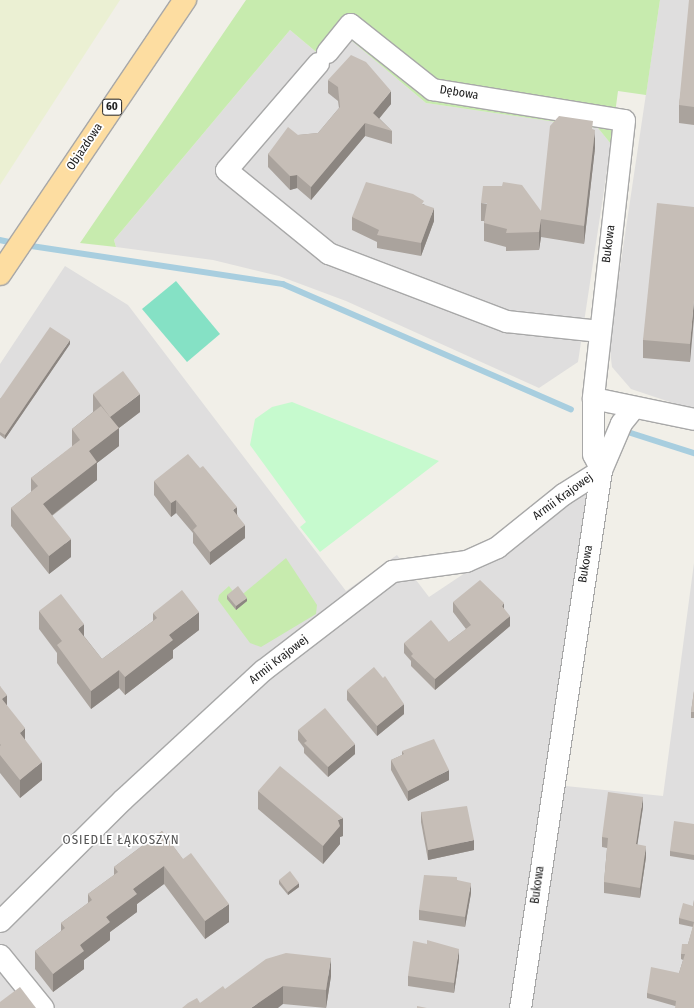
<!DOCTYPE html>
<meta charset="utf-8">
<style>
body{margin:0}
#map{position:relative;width:694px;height:1008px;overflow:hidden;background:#f1efe8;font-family:"Fira Sans Condensed",sans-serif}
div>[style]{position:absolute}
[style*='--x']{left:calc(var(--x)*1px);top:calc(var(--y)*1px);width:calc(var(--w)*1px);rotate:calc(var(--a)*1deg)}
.residential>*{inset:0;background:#dfdede}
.farmland>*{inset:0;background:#ebf0d3}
.grass>*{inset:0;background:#c7ebae}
.park>*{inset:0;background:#c6face}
.pitch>*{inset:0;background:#85e1c5}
.stream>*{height:5.5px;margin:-2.75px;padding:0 2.75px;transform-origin:2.75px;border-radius:2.75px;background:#a8cedf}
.roads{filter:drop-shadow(1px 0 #a8a8a8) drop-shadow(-1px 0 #a8a8a8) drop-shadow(0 1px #a8a8a8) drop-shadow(0 -1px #a8a8a8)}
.minor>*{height:21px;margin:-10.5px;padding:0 10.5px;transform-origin:10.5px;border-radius:10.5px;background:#fff}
.primary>*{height:22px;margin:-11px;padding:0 11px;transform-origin:11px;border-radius:11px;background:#fddda1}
.wall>*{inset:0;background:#aaa39d}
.shaded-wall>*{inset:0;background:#8b8580}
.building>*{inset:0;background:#c6beb7}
span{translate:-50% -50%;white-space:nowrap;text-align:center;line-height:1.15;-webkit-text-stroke:3.5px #fff;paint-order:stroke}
.shield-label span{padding:1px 3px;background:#fff;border:1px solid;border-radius:3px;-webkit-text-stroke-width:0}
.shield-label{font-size:11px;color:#212121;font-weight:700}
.street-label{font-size:12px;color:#212121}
.neighbourhood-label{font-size:13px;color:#545454;letter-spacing:1px}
</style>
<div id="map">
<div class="residential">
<i style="clip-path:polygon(660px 0,694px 0,694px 410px,631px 389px,612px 367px,609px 342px)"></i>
<i style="clip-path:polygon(290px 30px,327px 61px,340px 46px,352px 41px,426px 103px,598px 128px,611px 144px,578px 362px,539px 388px,346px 301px,279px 276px,213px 260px,116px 247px,114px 240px)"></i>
<i style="clip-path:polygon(65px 266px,128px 305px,346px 591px,397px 555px,429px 597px,594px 487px,546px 784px,663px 796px,694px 563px,694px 1008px,0 1008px,0 364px)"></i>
</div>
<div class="farmland">
<i style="clip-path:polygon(0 0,120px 0,0 185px)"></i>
</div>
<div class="grass">
<i style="clip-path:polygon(246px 0,660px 0,646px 95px,618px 91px,611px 144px,598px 128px,426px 103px,352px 41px,340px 46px,327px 61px,290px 30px,114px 240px,116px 247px,80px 243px)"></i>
<i style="clip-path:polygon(286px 558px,317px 605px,316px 614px,261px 647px,250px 643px,218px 600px,219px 595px,229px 586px,238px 598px)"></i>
</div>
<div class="park">
<i style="clip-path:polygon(292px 402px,439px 461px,320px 552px,300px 527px,306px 522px,250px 445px,255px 419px,272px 407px)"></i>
</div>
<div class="pitch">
<i style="clip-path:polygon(176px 281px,220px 334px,187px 362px,142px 309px)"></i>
</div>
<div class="stream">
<i style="--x:0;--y:240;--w:14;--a:12"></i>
<i style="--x:25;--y:245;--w:261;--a:8.6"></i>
<i style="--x:283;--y:284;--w:314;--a:23.5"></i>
<i style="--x:628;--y:432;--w:69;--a:17.7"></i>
</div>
<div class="roads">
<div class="minor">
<i style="--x:327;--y:52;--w:36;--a:-51"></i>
<i style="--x:350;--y:24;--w:105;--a:38.4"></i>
<i style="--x:432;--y:89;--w:194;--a:9.2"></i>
<i style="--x:624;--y:120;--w:280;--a:96.4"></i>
<i style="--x:593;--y:398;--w:56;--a:90"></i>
<i style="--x:593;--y:454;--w:18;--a:63"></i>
<i style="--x:601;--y:470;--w:544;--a:98.56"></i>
<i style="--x:318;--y:63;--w:141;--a:130.7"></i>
<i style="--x:226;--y:170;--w:132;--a:39.1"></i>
<i style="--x:328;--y:253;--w:191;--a:20.9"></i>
<i style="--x:506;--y:321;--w:94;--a:6.1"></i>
<i style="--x:593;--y:398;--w:103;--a:11.7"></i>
<i style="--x:0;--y:921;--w:173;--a:-44.8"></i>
<i style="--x:123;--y:799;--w:190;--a:-42.7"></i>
<i style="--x:263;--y:670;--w:163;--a:-37.5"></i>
<i style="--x:392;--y:571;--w:75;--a:-7.7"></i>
<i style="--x:466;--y:561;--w:34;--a:-24"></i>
<i style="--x:497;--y:547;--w:85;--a:-38.8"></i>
<i style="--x:563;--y:494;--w:45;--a:-32.3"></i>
<i style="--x:601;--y:470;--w:51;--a:-66.9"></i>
<i style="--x:621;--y:423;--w:19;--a:-51"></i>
<i style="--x:0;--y:955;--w:68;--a:50.9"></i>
</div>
<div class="primary">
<i style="--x:0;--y:274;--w:331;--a:-56"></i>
</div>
</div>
<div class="wall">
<i style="clip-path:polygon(694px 0,694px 125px,679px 123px,679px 105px)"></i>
<i style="clip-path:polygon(328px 80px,391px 104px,379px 118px,392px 131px,392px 144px,365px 136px,311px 200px,297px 188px,290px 190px,268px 167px,268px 154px,298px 135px,318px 133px,339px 108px,338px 101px,328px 93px)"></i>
<i style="clip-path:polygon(593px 129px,595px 148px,584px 244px,541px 237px,539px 250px,506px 251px,506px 247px,484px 241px,484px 221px,481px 221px,481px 203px,541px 211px)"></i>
<i style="clip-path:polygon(424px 204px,434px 221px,421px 256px,377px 248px,377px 242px,352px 230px,352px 217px)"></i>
<i style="clip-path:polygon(694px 207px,690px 362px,643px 358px,643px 340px)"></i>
<i style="clip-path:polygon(70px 344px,5px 439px,0 435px,0 399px)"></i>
<i style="clip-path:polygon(93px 394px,140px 412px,119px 428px,119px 446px,97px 463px,97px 480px,52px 516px,71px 557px,49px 574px,11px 526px,11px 508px,31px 492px,31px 478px,72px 447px,72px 429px,93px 412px)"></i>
<i style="clip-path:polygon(154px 481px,237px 514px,245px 538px,210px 565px,193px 543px,193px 533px,187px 526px,176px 513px,171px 517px,154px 495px)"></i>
<i style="clip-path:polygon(227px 595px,247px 601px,236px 610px,227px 599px)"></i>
<i style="clip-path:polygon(453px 602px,504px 609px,510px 626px,435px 690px,411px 666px,411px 661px,404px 653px,404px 643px,449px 642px,466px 629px,453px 612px)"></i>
<i style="clip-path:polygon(39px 611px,84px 636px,102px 659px,153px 621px,153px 613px,199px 630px,173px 650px,173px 658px,125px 695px,119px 688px,91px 709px,57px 663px,57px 653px,39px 629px)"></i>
<i style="clip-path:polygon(0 686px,7px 706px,25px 740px,42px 780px,20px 798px,0 773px)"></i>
<i style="clip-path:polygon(347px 690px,404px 714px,377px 736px,347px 700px)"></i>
<i style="clip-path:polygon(694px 691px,694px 718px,691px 718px,691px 712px)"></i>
<i style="clip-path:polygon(298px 730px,355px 754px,328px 777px,304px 753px,304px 748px,298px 740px)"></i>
<i style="clip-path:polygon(402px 751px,449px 780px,408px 801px,391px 770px,391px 760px,402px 755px)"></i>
<i style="clip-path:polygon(258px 791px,343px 836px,340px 837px,340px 844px,323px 864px,258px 809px)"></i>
<i style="clip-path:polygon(643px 807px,637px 844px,646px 857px,640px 898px,604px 893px,604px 882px,607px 848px,602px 847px,602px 837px)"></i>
<i style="clip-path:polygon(421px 812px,474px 850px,428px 860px,421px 822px)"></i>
<i style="clip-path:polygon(694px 824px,694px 860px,670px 856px,670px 851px)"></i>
<i style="clip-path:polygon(162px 831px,229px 922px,205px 939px,164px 884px,137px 904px,137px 912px,110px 932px,110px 940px,84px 960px,84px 969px,53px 992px,35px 969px,35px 951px,61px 931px,61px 923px,88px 903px,88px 894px,114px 875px,114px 867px)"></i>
<i style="clip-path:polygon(279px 880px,299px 887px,288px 895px,279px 884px)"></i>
<i style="clip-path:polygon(457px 880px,471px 893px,465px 927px,419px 920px,419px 910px)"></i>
<i style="clip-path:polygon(694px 900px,694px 1008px,675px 1006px,647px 998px,647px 993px,679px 973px,683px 960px,681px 959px,681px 954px,688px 944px,693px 927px,679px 924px,679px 918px,693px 906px)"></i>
<i style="clip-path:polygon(459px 959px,454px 993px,408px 986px,408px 976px)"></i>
<i style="clip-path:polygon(331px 976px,326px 1008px,283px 1004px,200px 1003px)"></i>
</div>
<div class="shaded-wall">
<i style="clip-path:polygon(391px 91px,391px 104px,374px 125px,373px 113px)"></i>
<i style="clip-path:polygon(365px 123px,365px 136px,311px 200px,311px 187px)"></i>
<i style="clip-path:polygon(595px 130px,595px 148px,584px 244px,584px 226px)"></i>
<i style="clip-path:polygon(297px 175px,297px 188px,290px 190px,290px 176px)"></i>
<i style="clip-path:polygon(434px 208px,434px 221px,421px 256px,421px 243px)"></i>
<i style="clip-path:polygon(541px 219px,541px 237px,539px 250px,539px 232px)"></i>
<i style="clip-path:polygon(694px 300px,694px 318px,690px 362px,690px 344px)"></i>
<i style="clip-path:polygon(70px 340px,70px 344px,5px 439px,5px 435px)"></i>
<i style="clip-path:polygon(140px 394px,140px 412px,119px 428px,119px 446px,97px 463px,97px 480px,43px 522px,43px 504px,89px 451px,110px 435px,110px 417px)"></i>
<i style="clip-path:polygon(176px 500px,176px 513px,171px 517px,171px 503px)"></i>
<i style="clip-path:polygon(237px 507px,237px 521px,233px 510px)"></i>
<i style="clip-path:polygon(245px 525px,245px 538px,210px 565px,210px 552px)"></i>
<i style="clip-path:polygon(71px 539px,71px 557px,49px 574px,49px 556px)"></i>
<i style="clip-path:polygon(247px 598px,247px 601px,236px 610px,236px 606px)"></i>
<i style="clip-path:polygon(504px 603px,504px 613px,502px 606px)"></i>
<i style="clip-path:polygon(199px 612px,199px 630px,173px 650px,173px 658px,125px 695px,125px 677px,169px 635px)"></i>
<i style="clip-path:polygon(510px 616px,510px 626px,435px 690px,435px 679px)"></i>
<i style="clip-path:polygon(84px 624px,84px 642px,78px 629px)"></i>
<i style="clip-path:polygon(119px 670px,119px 688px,91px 709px,91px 691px)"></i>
<i style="clip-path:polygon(7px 695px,7px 713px,2px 699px)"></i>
<i style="clip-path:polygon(404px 704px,404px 714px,377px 736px,377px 726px)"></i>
<i style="clip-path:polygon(25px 728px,25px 746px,20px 733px)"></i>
<i style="clip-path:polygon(355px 744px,355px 754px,328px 777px,328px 767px)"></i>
<i style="clip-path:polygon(42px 762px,42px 780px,20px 798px,20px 780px)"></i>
<i style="clip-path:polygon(449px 770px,449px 780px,408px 801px,408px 791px)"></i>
<i style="clip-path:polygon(643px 797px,643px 807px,636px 854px,636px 844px)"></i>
<i style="clip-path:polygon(343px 818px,343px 836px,340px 837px,340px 844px,323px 864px,323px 846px,338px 820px)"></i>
<i style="clip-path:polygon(474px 840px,474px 850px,428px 860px,428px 850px)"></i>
<i style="clip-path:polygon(646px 846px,646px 857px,640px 898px,640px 888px)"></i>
<i style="clip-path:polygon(164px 866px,164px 884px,137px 904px,137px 912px,110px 932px,110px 940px,84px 960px,84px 969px,53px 992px,53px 974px,133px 889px)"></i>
<i style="clip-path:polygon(299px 883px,299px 887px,288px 895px,288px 892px)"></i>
<i style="clip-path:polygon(471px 883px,471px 893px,465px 927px,465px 917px)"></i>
<i style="clip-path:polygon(229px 904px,229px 922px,205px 939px,205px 921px)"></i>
<i style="clip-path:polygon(459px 949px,459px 959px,454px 993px,454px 983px)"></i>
<i style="clip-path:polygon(331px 958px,331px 976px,326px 1008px,326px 990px)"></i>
<i style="clip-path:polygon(283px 986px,283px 1004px,278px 1008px,251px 1008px)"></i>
</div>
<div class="building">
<i style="clip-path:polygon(689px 0,694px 0,694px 107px,679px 105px)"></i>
<i style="clip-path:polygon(351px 55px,366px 62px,391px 91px,373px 113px,392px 131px,365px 123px,311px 187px,297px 175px,290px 176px,268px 154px,288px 127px,298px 135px,318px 133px,340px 107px,338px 87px,328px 80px)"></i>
<i style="clip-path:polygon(559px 116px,593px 121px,592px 129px,595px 130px,584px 226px,541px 219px,539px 232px,506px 233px,507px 229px,484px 223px,487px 203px,481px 203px,483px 186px,502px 186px,503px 182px,522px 185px,541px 211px,550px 126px)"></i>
<i style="clip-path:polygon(366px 182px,413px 194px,424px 201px,422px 204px,434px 208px,421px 243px,377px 235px,379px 230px,352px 217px)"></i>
<i style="clip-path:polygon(657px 203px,694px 207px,694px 300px,690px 344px,643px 340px)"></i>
<i style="clip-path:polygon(50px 327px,70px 340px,5px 435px,0 432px,0 399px)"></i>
<i style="clip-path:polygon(123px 371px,140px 394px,110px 417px,93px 394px)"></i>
<i style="clip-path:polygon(101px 406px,119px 428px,89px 451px,97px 462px,43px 504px,71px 539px,49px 556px,11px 508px,38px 486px,31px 478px,80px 440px,72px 429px)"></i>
<i style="clip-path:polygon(188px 454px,200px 468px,203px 466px,237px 507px,233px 510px,245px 525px,210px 552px,193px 530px,197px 526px,187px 513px,176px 500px,171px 503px,154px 481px)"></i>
<i style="clip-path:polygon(480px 580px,504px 603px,502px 606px,510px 616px,435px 679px,411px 656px,413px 654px,404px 643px,431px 620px,449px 642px,471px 625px,453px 602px)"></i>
<i style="clip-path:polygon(238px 586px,247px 598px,236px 606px,227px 595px)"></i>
<i style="clip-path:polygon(182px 590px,199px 612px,169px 635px,173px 640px,125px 677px,119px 670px,91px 691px,57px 645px,62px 641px,39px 611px,61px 594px,84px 624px,78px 629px,102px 659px,157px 618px,153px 613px)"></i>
<i style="clip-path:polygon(374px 667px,383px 678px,385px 676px,404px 704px,377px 726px,347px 690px)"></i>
<i style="clip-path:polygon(0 686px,7px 695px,2px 699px,25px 728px,20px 733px,42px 762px,20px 780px,0 755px,0 746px,1px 745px,0 744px)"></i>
<i style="clip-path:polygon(694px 691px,694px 712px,691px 712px)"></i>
<i style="clip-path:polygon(325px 708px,355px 744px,328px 767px,304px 743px,307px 741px,298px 730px)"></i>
<i style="clip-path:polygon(434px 739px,449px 770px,408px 791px,391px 760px,404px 754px,402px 751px)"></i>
<i style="clip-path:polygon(280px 766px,343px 818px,338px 820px,340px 826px,323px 846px,258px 791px)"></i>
<i style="clip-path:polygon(608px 792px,643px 797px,636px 844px,646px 846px,640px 888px,604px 882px,608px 838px,602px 837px)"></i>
<i style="clip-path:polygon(467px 806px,474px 840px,428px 850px,421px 812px)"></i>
<i style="clip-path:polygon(674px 821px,694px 824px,694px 855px,670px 851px)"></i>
<i style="clip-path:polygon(162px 831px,183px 859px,191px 853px,229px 904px,205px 921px,164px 866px,133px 889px,137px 894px,106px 917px,110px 922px,80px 945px,84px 951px,53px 974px,35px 951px,65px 928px,61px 923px,92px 900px,88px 894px,118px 872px,114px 867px)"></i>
<i style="clip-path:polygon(290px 871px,299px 883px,288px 892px,279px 880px)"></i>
<i style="clip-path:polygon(424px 875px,457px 877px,457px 880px,471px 883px,465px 917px,419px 910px)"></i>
<i style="clip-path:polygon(694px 900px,694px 922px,679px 918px,683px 903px,693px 906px)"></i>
<i style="clip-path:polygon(694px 922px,694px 1008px,675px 1008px,676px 1001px,647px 993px,651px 967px,679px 973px,685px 954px,681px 954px,682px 944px,688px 944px)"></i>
<i style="clip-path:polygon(427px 940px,459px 949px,454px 983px,408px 976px,413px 941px,427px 944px)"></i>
<i style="clip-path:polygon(286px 953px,331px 958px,326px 990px,283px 986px,251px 1008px,182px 1008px,188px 1003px,197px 998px,200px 1003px,223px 986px,225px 989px,266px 959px)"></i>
<i style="clip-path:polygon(20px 987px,36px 1008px,0 1008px,0 1002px)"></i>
<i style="clip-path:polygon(417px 1006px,427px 1008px,417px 1008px)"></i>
</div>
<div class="shield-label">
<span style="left:112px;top:107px">60</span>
</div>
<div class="street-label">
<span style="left:459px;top:93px;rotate:9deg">Dębowa</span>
<span style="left:85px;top:147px;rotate:-56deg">Objazdowa</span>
<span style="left:609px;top:244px;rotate:-83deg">Bukowa</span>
<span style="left:563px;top:497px;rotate:-36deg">Armii Krajowej</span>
<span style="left:586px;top:564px;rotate:-81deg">Bukowa</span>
<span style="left:279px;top:660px;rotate:-38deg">Armii Krajowej</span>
<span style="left:538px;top:885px;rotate:-82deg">Bukowa</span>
</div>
<div class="neighbourhood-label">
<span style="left:121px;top:840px">OSIEDLE ŁĄKOSZYN</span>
</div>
</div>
